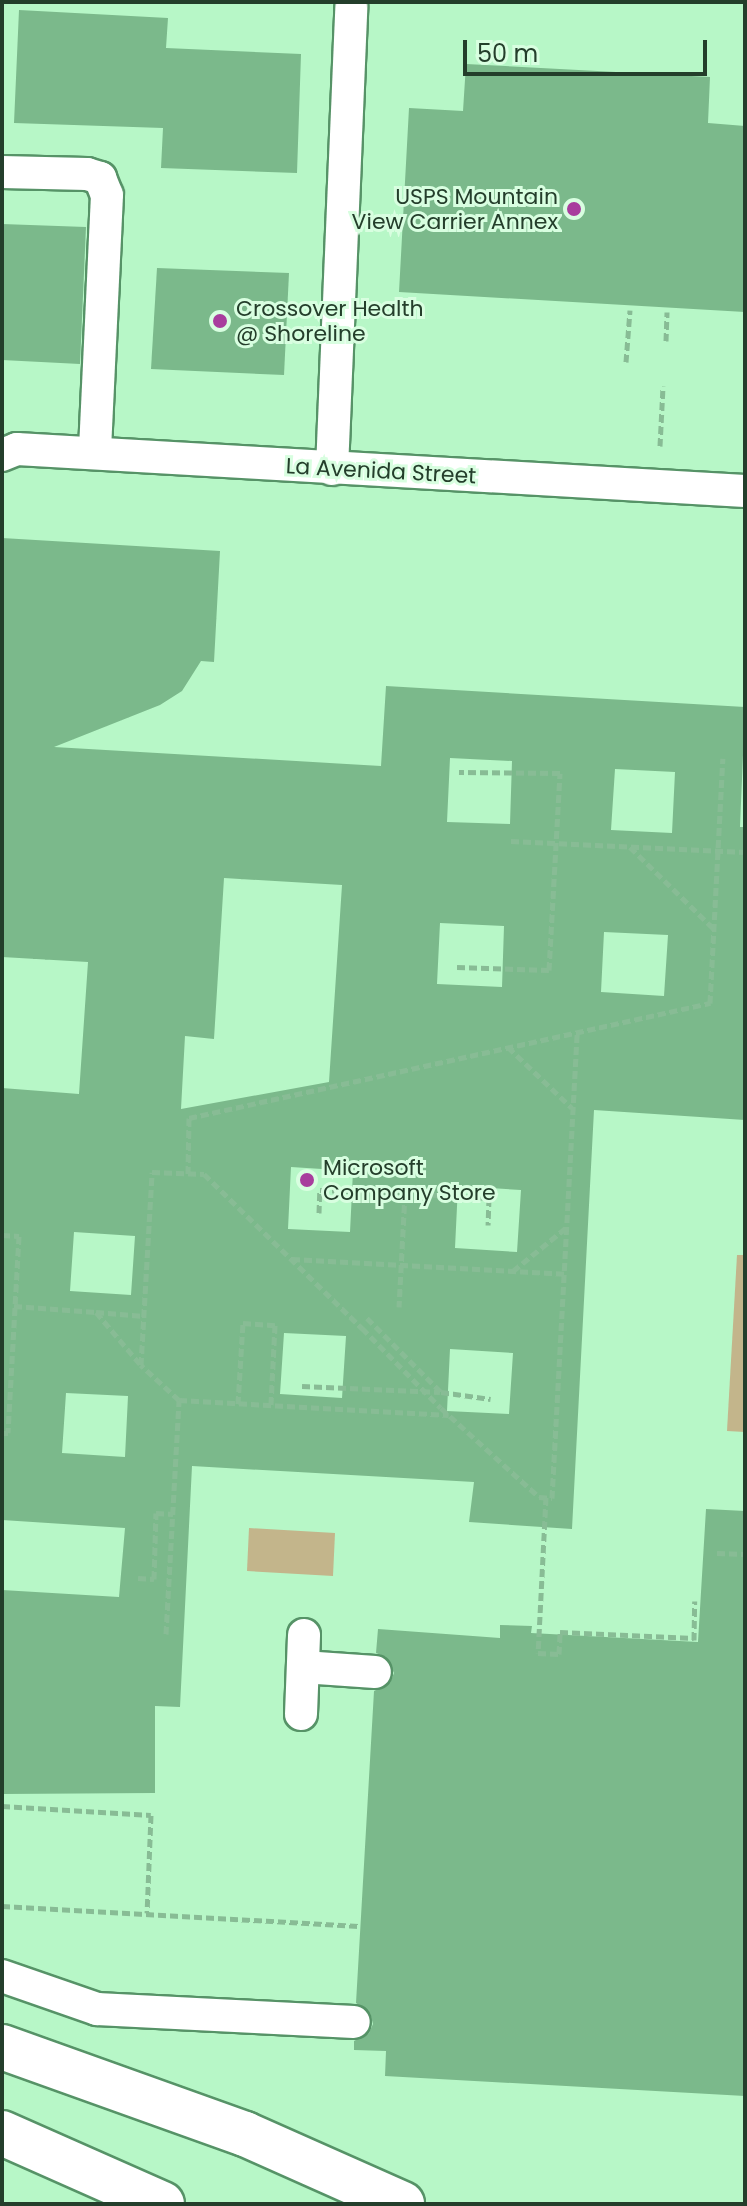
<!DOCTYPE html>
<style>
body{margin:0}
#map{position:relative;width:747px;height:2206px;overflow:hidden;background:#b7f7c7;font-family:Poppins,sans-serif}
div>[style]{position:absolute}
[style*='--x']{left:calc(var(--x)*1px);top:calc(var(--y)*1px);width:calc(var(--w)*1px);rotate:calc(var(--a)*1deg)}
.green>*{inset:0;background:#c3b58b}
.building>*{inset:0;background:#7bb98b}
.path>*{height:5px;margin-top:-2.5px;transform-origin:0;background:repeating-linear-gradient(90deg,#88bc95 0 8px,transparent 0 12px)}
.roads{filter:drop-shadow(2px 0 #569367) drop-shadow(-2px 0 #569367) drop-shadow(0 2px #569367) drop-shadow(0 -2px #569367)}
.minor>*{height:32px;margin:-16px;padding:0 16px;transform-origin:16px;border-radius:16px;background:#fff}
.highway>*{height:44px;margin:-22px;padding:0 22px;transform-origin:22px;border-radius:22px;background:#fff}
.path-bridge>*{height:5px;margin-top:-2.5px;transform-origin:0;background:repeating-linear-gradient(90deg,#88bc95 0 8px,transparent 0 12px)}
.dots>*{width:22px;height:22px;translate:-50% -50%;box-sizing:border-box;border:4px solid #d8fee0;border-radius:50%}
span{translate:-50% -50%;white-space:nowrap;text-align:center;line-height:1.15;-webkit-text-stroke:6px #d8fee0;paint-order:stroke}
.poi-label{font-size:22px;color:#243e2b}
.right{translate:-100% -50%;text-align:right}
.left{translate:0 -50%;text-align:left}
.street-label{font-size:22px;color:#243e2b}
.frame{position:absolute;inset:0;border:4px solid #243e2b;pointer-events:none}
.scale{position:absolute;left:463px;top:40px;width:244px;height:36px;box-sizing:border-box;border:4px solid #243e2b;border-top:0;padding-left:10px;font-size:24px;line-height:28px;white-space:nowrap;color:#243e2b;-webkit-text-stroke:6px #d8fee0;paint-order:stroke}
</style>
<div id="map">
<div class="green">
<i style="clip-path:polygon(737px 1255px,745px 1255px,745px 1432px,727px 1431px)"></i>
<i style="clip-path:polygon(249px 1528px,335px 1533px,333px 1576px,247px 1571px)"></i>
</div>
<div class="building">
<i style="clip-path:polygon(19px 10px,168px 18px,166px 48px,301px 54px,297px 173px,161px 168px,163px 128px,14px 123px)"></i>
<i style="clip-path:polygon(466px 64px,710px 77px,708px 123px,745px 126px,745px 312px,399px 292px,409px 108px,463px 111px)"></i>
<i style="clip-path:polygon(2px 224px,86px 227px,80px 364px,2px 360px)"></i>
<i style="clip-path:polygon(157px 268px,289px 273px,284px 375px,151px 369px)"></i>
<i style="clip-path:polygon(evenodd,2px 538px,220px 551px,214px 662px,201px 661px,182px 691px,160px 705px,54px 747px,381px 766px,386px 686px,745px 707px,740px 827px,745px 827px,745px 1120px,594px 1110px,572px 1529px,469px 1522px,474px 1482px,192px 1466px,180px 1707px,155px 1706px,155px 1793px,2px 1794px,2px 1590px,119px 1597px,125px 1528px,2px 1520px,2px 1088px,79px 1094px,88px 962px,2px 957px,2px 538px,450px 758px,512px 761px,510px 824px,447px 822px,450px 758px,2px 538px,615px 769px,675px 772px,672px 833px,611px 830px,615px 769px,2px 538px,224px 878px,342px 885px,329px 1082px,181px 1109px,185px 1036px,214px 1039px,224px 878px,2px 538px,440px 923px,504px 926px,502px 987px,437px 984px,440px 923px,2px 538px,604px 932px,668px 935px,664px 996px,601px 992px,604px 932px,2px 538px,291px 1167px,353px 1171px,350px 1232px,288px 1229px,291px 1167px,2px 538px,458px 1186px,521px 1190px,517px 1252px,455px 1248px,458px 1186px,2px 538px,74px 1232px,135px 1236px,131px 1295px,70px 1291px,74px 1232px,2px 538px,284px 1333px,346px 1336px,342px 1398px,280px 1394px,284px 1333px,2px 538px,450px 1349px,513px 1353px,509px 1414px,447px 1411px,450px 1349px,2px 538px,66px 1393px,128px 1396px,125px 1457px,62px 1453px,66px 1393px)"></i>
<i style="clip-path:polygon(706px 1509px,745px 1511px,745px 2096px,385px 2076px,386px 2051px,354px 2050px,354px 2041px,369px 2033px,373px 2024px,370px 2013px,356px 2003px,374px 1691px,390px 1683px,394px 1673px,386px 1657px,376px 1653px,378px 1629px,500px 1638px,500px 1625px,532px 1626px,531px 1633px,698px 1642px)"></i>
</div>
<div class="path">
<i style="--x:666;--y:341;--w:29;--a:-88"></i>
<i style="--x:626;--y:362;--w:52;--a:-85.6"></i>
<i style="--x:660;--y:446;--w:60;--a:-87.1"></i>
<i style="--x:511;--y:841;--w:234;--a:2.7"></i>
<i style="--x:630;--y:847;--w:116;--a:44.3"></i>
<i style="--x:457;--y:967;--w:92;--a:1.9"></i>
<i style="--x:549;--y:970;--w:197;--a:-86.8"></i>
<i style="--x:560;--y:773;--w:101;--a:-179.4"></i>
<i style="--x:508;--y:1047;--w:88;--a:43.6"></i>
<i style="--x:188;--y:1174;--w:56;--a:-89"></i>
<i style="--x:189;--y:1118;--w:534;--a:-12.45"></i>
<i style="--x:710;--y:1003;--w:245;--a:-87"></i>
<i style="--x:405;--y:1193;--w:84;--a:3.4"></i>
<i style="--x:489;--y:1198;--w:27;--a:92"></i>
<i style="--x:319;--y:1213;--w:23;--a:-88"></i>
<i style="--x:320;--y:1190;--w:85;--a:2"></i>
<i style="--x:405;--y:1193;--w:114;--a:93"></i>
<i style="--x:2;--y:1235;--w:17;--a:3"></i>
<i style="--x:19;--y:1236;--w:197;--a:93.2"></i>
<i style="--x:8;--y:1433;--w:6;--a:180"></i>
<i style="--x:292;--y:1259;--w:273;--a:3.1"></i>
<i style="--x:513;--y:1271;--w:70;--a:-39.2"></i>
<i style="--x:14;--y:1306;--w:82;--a:4.2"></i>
<i style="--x:367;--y:1318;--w:105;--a:45"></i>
<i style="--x:441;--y:1392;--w:50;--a:8"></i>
<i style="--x:140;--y:1364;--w:68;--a:-130.2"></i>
<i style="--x:96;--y:1312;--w:48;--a:4.8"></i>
<i style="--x:302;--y:1386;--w:138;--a:2.5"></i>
<i style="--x:179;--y:1400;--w:270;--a:3.2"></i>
<i style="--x:238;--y:1404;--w:81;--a:-86.5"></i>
<i style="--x:243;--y:1323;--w:32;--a:4"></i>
<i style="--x:275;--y:1325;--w:80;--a:92.9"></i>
<i style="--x:441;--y:1408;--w:132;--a:42.2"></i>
<i style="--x:539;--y:1497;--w:13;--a:4"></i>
<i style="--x:552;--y:1498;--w:467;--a:-86.9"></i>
<i style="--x:546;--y:1497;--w:156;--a:92.9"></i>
<i style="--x:538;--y:1653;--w:21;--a:3"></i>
<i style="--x:559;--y:1654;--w:22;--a:-87"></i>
<i style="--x:560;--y:1632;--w:134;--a:2.6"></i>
<i style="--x:717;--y:1553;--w:28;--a:2"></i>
<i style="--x:138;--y:1578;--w:16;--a:4"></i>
<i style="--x:154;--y:1579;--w:66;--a:-88.3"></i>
<i style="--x:156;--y:1513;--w:17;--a:3"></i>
<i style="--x:166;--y:1634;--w:234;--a:-86.8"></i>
<i style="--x:179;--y:1400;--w:52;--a:-137.4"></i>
<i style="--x:141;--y:1365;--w:193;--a:-86.7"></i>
<i style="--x:152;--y:1172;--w:52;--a:2.2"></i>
<i style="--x:204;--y:1174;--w:221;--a:44.3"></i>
<i style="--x:694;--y:1640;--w:39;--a:-89"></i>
<i style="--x:2;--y:1806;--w:149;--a:3.5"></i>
<i style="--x:151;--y:1815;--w:98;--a:92.3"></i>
<i style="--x:2;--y:1906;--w:357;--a:3.2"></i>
</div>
<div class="roads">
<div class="minor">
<i style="--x:2;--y:172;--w:85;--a:1.3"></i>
<i style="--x:87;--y:174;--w:14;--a:17"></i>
<i style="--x:100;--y:178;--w:18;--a:68"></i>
<i style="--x:107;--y:195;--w:258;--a:92.7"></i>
<i style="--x:2;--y:455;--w:16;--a:-22"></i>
<i style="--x:17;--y:449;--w:729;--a:3.3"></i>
<i style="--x:332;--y:469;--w:462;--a:-87.6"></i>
<i style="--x:303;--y:1667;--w:72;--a:4"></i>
<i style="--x:301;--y:1714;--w:79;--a:-87.8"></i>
<i style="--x:2;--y:1976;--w:101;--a:19.2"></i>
<i style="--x:97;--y:2009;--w:257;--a:2.9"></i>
</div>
<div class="highway">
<i style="--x:2;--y:2047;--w:258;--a:19.7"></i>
<i style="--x:245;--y:2134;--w:172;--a:24"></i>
<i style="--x:2;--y:2133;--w:175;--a:23.9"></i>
</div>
</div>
<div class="path-bridge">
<i style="--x:362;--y:1328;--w:112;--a:45.4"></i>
</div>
<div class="dots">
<i style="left:574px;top:209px;background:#a83d9d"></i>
<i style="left:220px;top:321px;background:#a83d9d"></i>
<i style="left:307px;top:1180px;background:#a83d9d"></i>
</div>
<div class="poi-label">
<span class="right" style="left:558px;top:209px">USPS Mountain<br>View Carrier Annex</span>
<span class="left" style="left:236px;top:321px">Crossover Health<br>@ Shoreline</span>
<span class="left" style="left:323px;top:1180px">Microsoft<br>Company Store</span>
</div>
<div class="street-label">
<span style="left:381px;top:471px;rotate:3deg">La Avenida Street</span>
</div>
<div class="frame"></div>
<div class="scale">50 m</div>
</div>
